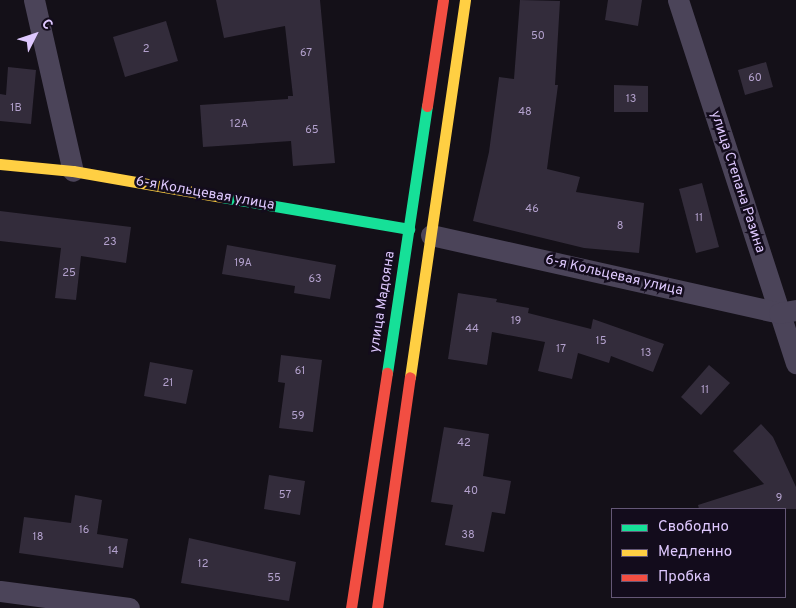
<!DOCTYPE html>
<meta charset="utf-8">
<style>
body{margin:0}
#map{position:relative;width:796px;height:608px;overflow:hidden;background:#141018;font-family:Overpass,sans-serif}
div>[style]{position:absolute}
[style*='--x']{left:calc(var(--x)*1px);top:calc(var(--y)*1px);width:calc(var(--w)*1px);rotate:calc(var(--a)*1deg)}
.building>*{inset:0;background:#332c3b}
.street>*{height:21px;margin:-10.5px;padding:0 10.5px;transform-origin:10.5px;border-radius:10.5px;background:#4b4459}
.fast>*{height:11px;margin:-5.5px;padding:0 5.5px;transform-origin:5.5px;border-radius:5.5px;background:#16e098}
.slow>*{height:11px;margin:-5.5px;padding:0 5.5px;transform-origin:5.5px;border-radius:5.5px;background:#ffcf43}
.jam>*{height:11px;margin:-5.5px;padding:0 5.5px;transform-origin:5.5px;border-radius:5.5px;background:#f24e42}
span{translate:-50% -50%;white-space:nowrap;text-align:center;line-height:1.15;-webkit-text-stroke:5px #130c1c;paint-order:stroke}
.number-label{font-size:11px;color:#b3a1cd}
.number-label span{-webkit-text-stroke-width:0}
.street-label{font-size:14px;color:#dec8fe}
.legend{position:absolute;left:611px;top:508px;width:175px;height:90px;box-sizing:border-box;background:#130c1c;border:1px solid #645776;margin:0;padding:6px 9px;list-style:none;font-size:15px;color:#dec8fe}
.legend li{display:flex;align-items:center;gap:10px;height:25px}
.legend b{width:25px;border:1px solid #645776}
.north{position:absolute;left:10px;top:10px;width:50px;height:50px;-webkit-text-stroke:4px #130c1c;paint-order:stroke;rotate:49deg;font-size:14px;font-weight:700;line-height:20px;text-align:center;color:#dec8fe}
.north::after{content:'';display:block;margin:auto;width:18px;height:22px;background:#dec8fe;clip-path:polygon(50% 0,100% 100%,50% 72%,0 100%)}
</style>
<div id="map">
<div class="building">
<i style="clip-path:polygon(216px 0,320px 0,335px 163px,293px 166px,291px 141px,203px 147px,200px 105px,288px 99px,288px 96px,293px 96px,285px 26px,224px 38px)"></i>
<i style="clip-path:polygon(520px 0,560px 1px,555px 85px,558px 85px,547px 169px,580px 177px,576px 192px,644px 203px,639px 253px,584px 248px,473px 221px,489px 152px,499px 77px,514px 79px)"></i>
<i style="clip-path:polygon(608px 0,642px 0,638px 26px,605px 20px)"></i>
<i style="clip-path:polygon(166px 21px,178px 61px,125px 77px,113px 37px)"></i>
<i style="clip-path:polygon(766px 62px,773px 87px,745px 95px,738px 70px)"></i>
<i style="clip-path:polygon(8px 67px,36px 70px,31px 124px,0 121px,0 94px,6px 95px)"></i>
<i style="clip-path:polygon(614px 85px,648px 86px,648px 112px,614px 112px)"></i>
<i style="clip-path:polygon(702px 183px,719px 247px,696px 253px,679px 189px)"></i>
<i style="clip-path:polygon(0 211px,131px 227px,126px 263px,81px 256px,76px 300px,55px 298px,61px 248px,0 241px)"></i>
<i style="clip-path:polygon(227px 245px,336px 265px,330px 299px,294px 293px,295px 286px,222px 274px)"></i>
<i style="clip-path:polygon(458px 293px,497px 299px,496px 302px,529px 308px,528px 313px,591px 329px,593px 319px,664px 344px,653px 372px,611px 356px,609px 363px,578px 353px,572px 379px,538px 371px,545px 342px,492px 332px,487px 365px,448px 359px)"></i>
<i style="clip-path:polygon(281px 355px,322px 360px,313px 432px,279px 428px,285px 383px,278px 382px)"></i>
<i style="clip-path:polygon(150px 362px,193px 370px,186px 404px,144px 396px)"></i>
<i style="clip-path:polygon(709px 365px,730px 383px,701px 415px,681px 397px)"></i>
<i style="clip-path:polygon(761px 424px,773px 437px,796px 487px,796px 509px,699px 509px,698px 505px,764px 484px,733px 451px)"></i>
<i style="clip-path:polygon(444px 427px,489px 434px,483px 476px,511px 481px,505px 514px,492px 512px,484px 552px,445px 545px,453px 505px,431px 502px)"></i>
<i style="clip-path:polygon(269px 475px,305px 481px,300px 515px,264px 509px)"></i>
<i style="clip-path:polygon(75px 495px,102px 500px,97px 534px,128px 539px,123px 568px,19px 553px,24px 517px,71px 523px)"></i>
<i style="clip-path:polygon(189px 538px,296px 562px,289px 601px,181px 583px)"></i>
</div>
<div class="street">
<i style="--x:34;--y:0;--w:175;--a:77.2"></i>
<i style="--x:678;--y:0;--w:382;--a:72"></i>
<i style="--x:431;--y:235;--w:357;--a:12.6"></i>
<i style="--x:779;--y:313;--w:17;--a:-10"></i>
<i style="--x:0;--y:591;--w:130;--a:7.5"></i>
</div>
<div class="fast">
<i style="--x:222;--y:197;--w:190;--a:9.7"></i>
<i style="--x:387;--y:373;--w:270;--a:-81.5"></i>
</div>
<div class="slow">
<i style="--x:0;--y:164;--w:73;--a:5.5"></i>
<i style="--x:73;--y:171;--w:151;--a:9.9"></i>
<i style="--x:410;--y:377;--w:381;--a:-81.7"></i>
</div>
<div class="jam">
<i style="--x:427;--y:106;--w:107;--a:-81.4"></i>
<i style="--x:351;--y:608;--w:238;--a:-81.3"></i>
<i style="--x:377;--y:608;--w:233;--a:-81.9"></i>
</div>
<div class="number-label">
<span style="left:538px;top:36px">50</span>
<span style="left:146px;top:49px">2</span>
<span style="left:306px;top:53px">67</span>
<span style="left:755px;top:78px">60</span>
<span style="left:631px;top:99px">13</span>
<span style="left:16px;top:108px">1В</span>
<span style="left:525px;top:112px">48</span>
<span style="left:239px;top:124px">12А</span>
<span style="left:312px;top:130px">65</span>
<span style="left:532px;top:209px">46</span>
<span style="left:699px;top:218px">11</span>
<span style="left:620px;top:226px">8</span>
<span style="left:110px;top:242px">23</span>
<span style="left:243px;top:263px">19А</span>
<span style="left:69px;top:273px">25</span>
<span style="left:315px;top:279px">63</span>
<span style="left:516px;top:321px">19</span>
<span style="left:472px;top:329px">44</span>
<span style="left:601px;top:341px">15</span>
<span style="left:561px;top:349px">17</span>
<span style="left:646px;top:353px">13</span>
<span style="left:300px;top:371px">61</span>
<span style="left:168px;top:383px">21</span>
<span style="left:705px;top:390px">11</span>
<span style="left:298px;top:416px">59</span>
<span style="left:464px;top:443px">42</span>
<span style="left:471px;top:491px">40</span>
<span style="left:285px;top:495px">57</span>
<span style="left:779px;top:498px">9</span>
<span style="left:84px;top:530px">16</span>
<span style="left:468px;top:535px">38</span>
<span style="left:38px;top:537px">18</span>
<span style="left:113px;top:551px">14</span>
<span style="left:203px;top:564px">12</span>
<span style="left:274px;top:578px">55</span>
</div>
<div class="street-label">
<span style="left:737px;top:182px;rotate:72deg">улица Степана Разина</span>
<span style="left:205px;top:194px;rotate:10deg">6-я Кольцевая улица</span>
<span style="left:614px;top:276px;rotate:13deg">6-я Кольцевая улица</span>
<span style="left:383px;top:302px;rotate:-81deg">улица Мадояна</span>
</div>
<ul class="legend">
<li><b style="height:6px;background:#16e098"></b>Свободно</li>
<li><b style="height:6px;background:#ffcf43"></b>Медленно</li>
<li><b style="height:6px;background:#f24e42"></b>Пробка</li>
</ul>
<div class="north">С</div>
</div>
